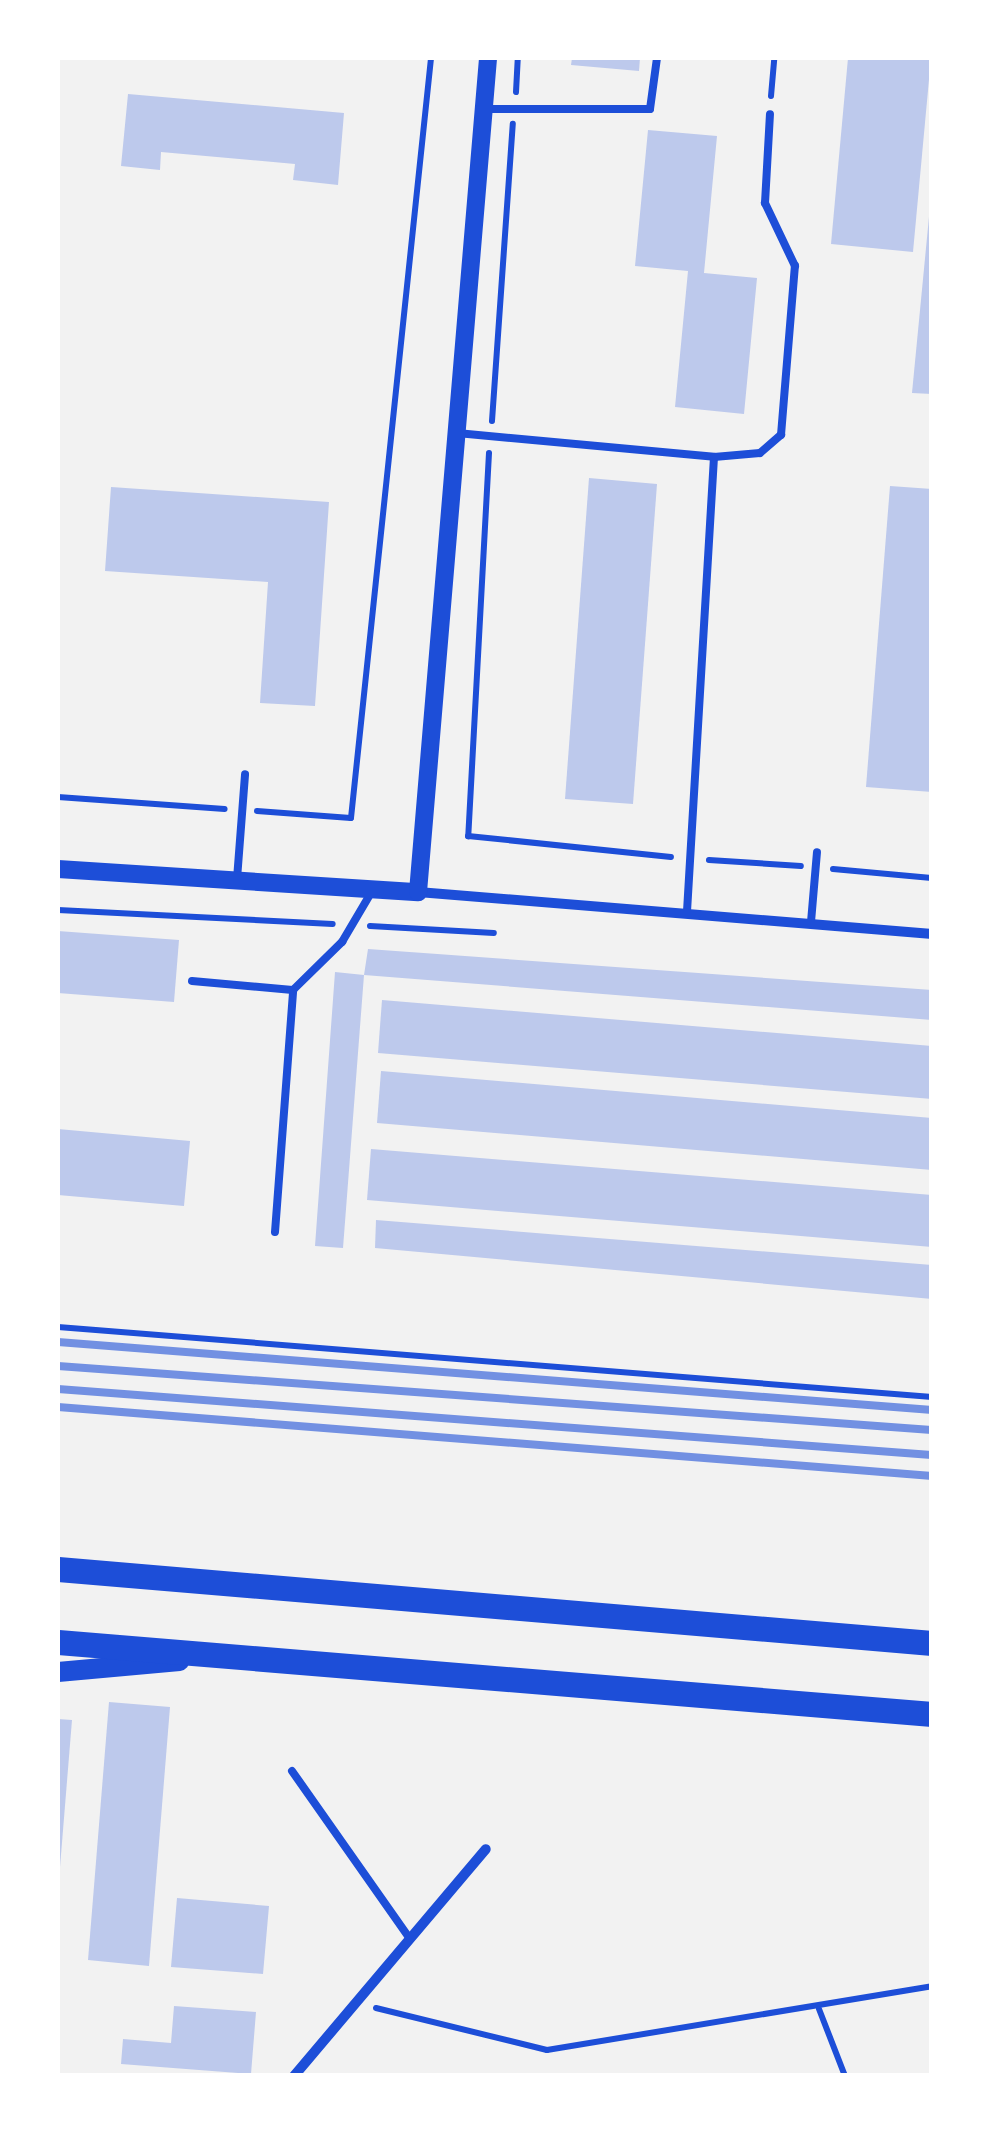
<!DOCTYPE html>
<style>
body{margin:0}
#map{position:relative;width:989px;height:2133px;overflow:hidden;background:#f2f2f2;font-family:Barlow,sans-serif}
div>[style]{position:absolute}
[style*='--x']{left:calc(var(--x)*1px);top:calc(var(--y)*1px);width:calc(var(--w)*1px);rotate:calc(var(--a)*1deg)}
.building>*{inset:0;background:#bdc9ec}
.path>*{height:6px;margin:-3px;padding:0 3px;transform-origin:3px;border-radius:3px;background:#1d4ed8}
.service>*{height:8px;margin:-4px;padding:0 4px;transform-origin:4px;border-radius:4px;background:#1d4ed8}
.minor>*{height:10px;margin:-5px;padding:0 5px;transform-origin:5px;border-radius:5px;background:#1d4ed8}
.tertiary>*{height:18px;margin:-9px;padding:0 9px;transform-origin:9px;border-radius:9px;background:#1d4ed8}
.secondary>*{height:20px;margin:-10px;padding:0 10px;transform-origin:10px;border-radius:10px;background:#1d4ed8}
.primary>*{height:25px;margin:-12.5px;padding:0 12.5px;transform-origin:12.5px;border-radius:12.5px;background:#1d4ed8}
.rail>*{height:8px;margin:-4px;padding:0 4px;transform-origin:4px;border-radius:4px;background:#7290e2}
span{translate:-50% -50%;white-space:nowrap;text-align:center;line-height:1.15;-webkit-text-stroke:9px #fff;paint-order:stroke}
.frame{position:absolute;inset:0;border:60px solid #fff;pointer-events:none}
</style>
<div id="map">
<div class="building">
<i style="clip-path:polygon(572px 58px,640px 58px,639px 71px,571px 65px)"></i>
<i style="clip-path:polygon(848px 58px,931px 58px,913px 252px,831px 244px)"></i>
<i style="clip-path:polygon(128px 94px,344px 113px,338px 185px,293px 180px,295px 164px,161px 152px,160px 170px,121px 166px)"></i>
<i style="clip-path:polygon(648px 130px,717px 136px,704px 273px,757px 278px,744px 414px,675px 407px,688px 271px,635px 266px)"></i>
<i style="clip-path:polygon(929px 217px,932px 217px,932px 394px,912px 393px)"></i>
<i style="clip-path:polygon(589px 478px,657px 484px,633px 804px,565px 799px)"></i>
<i style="clip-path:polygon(890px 486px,932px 489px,932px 792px,866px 787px)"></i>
<i style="clip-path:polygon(111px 487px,329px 502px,315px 706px,260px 703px,268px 582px,105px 571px)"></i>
<i style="clip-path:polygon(58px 931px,179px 940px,174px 1002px,58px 993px)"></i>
<i style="clip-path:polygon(368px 949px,932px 990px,932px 1020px,364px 975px,343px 1248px,315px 1246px,335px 972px,364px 975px)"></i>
<i style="clip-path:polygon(382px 1000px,932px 1046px,932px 1099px,378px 1053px)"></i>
<i style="clip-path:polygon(381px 1071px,932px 1118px,932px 1170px,377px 1123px)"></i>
<i style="clip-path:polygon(58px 1129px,190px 1141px,184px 1206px,58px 1195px)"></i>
<i style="clip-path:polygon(371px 1149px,932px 1195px,932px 1247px,367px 1200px)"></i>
<i style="clip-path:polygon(376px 1220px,932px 1265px,932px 1299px,375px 1248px)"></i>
<i style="clip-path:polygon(109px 1702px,170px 1707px,149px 1966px,88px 1960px)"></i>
<i style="clip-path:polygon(58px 1719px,72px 1720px,60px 1867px,58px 1867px)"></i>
<i style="clip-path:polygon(177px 1898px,269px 1906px,263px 1974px,171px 1967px)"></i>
<i style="clip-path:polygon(174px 2006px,256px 2012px,251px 2074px,121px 2064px,123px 2039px,171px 2043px)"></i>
</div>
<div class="path">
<i style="--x:516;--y:92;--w:34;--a:-87"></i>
<i style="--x:771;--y:96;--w:38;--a:-85"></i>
<i style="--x:492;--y:421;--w:298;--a:-86"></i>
<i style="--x:489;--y:453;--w:384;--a:93.1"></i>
<i style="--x:468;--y:836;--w:204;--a:5.9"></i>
<i style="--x:58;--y:797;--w:167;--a:4.1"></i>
<i style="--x:257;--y:811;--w:94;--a:4.3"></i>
<i style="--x:351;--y:818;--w:764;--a:-83.99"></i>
<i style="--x:709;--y:860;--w:92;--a:3.7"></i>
<i style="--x:833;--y:869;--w:99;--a:5.2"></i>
<i style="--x:58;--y:910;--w:275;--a:2.9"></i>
<i style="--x:370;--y:926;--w:124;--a:3.2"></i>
<i style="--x:58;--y:1327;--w:877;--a:4.58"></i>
<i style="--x:376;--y:2008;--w:176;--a:13.8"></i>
<i style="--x:547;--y:2050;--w:390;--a:-9.4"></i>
<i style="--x:819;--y:2009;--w:72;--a:68.8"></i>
</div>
<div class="service">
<i style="--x:484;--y:109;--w:166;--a:0"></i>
<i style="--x:650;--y:109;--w:51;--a:-82.2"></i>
<i style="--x:457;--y:433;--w:258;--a:5.3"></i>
<i style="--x:714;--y:457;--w:455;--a:93.4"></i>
<i style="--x:714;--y:457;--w:46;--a:-5"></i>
<i style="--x:760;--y:453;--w:28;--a:-41"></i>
<i style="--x:781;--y:435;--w:170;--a:-85.3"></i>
<i style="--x:795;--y:266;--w:70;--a:-115.5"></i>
<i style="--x:765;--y:203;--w:89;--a:-86.8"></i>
<i style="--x:237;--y:879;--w:105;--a:-85.6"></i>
<i style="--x:811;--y:922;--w:70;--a:-85.1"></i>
<i style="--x:192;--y:981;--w:101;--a:5.1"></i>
<i style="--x:275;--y:1232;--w:243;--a:-85.7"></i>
<i style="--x:293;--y:990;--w:69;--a:-44.4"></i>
<i style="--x:342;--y:942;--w:59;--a:-59.5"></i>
<i style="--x:292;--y:1771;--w:205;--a:54.9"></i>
</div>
<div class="minor">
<i style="--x:418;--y:892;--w:516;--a:4.67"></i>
<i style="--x:294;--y:2076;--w:297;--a:-49.8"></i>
</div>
<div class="tertiary">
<i style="--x:58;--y:869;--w:361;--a:3.7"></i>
<i style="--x:418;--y:892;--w:837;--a:-85.2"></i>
</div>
<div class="secondary">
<i style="--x:58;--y:1672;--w:122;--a:-5.2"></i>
</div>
<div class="primary">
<i style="--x:58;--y:1569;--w:877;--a:4.84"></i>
<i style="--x:58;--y:1642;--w:877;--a:4.71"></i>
</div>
<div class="rail">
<i style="--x:58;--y:1342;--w:877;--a:4.45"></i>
<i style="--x:58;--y:1366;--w:876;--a:4.19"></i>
<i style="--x:58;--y:1389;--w:876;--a:4.32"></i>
<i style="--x:58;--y:1407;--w:877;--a:4.51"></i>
</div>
<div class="frame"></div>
</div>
